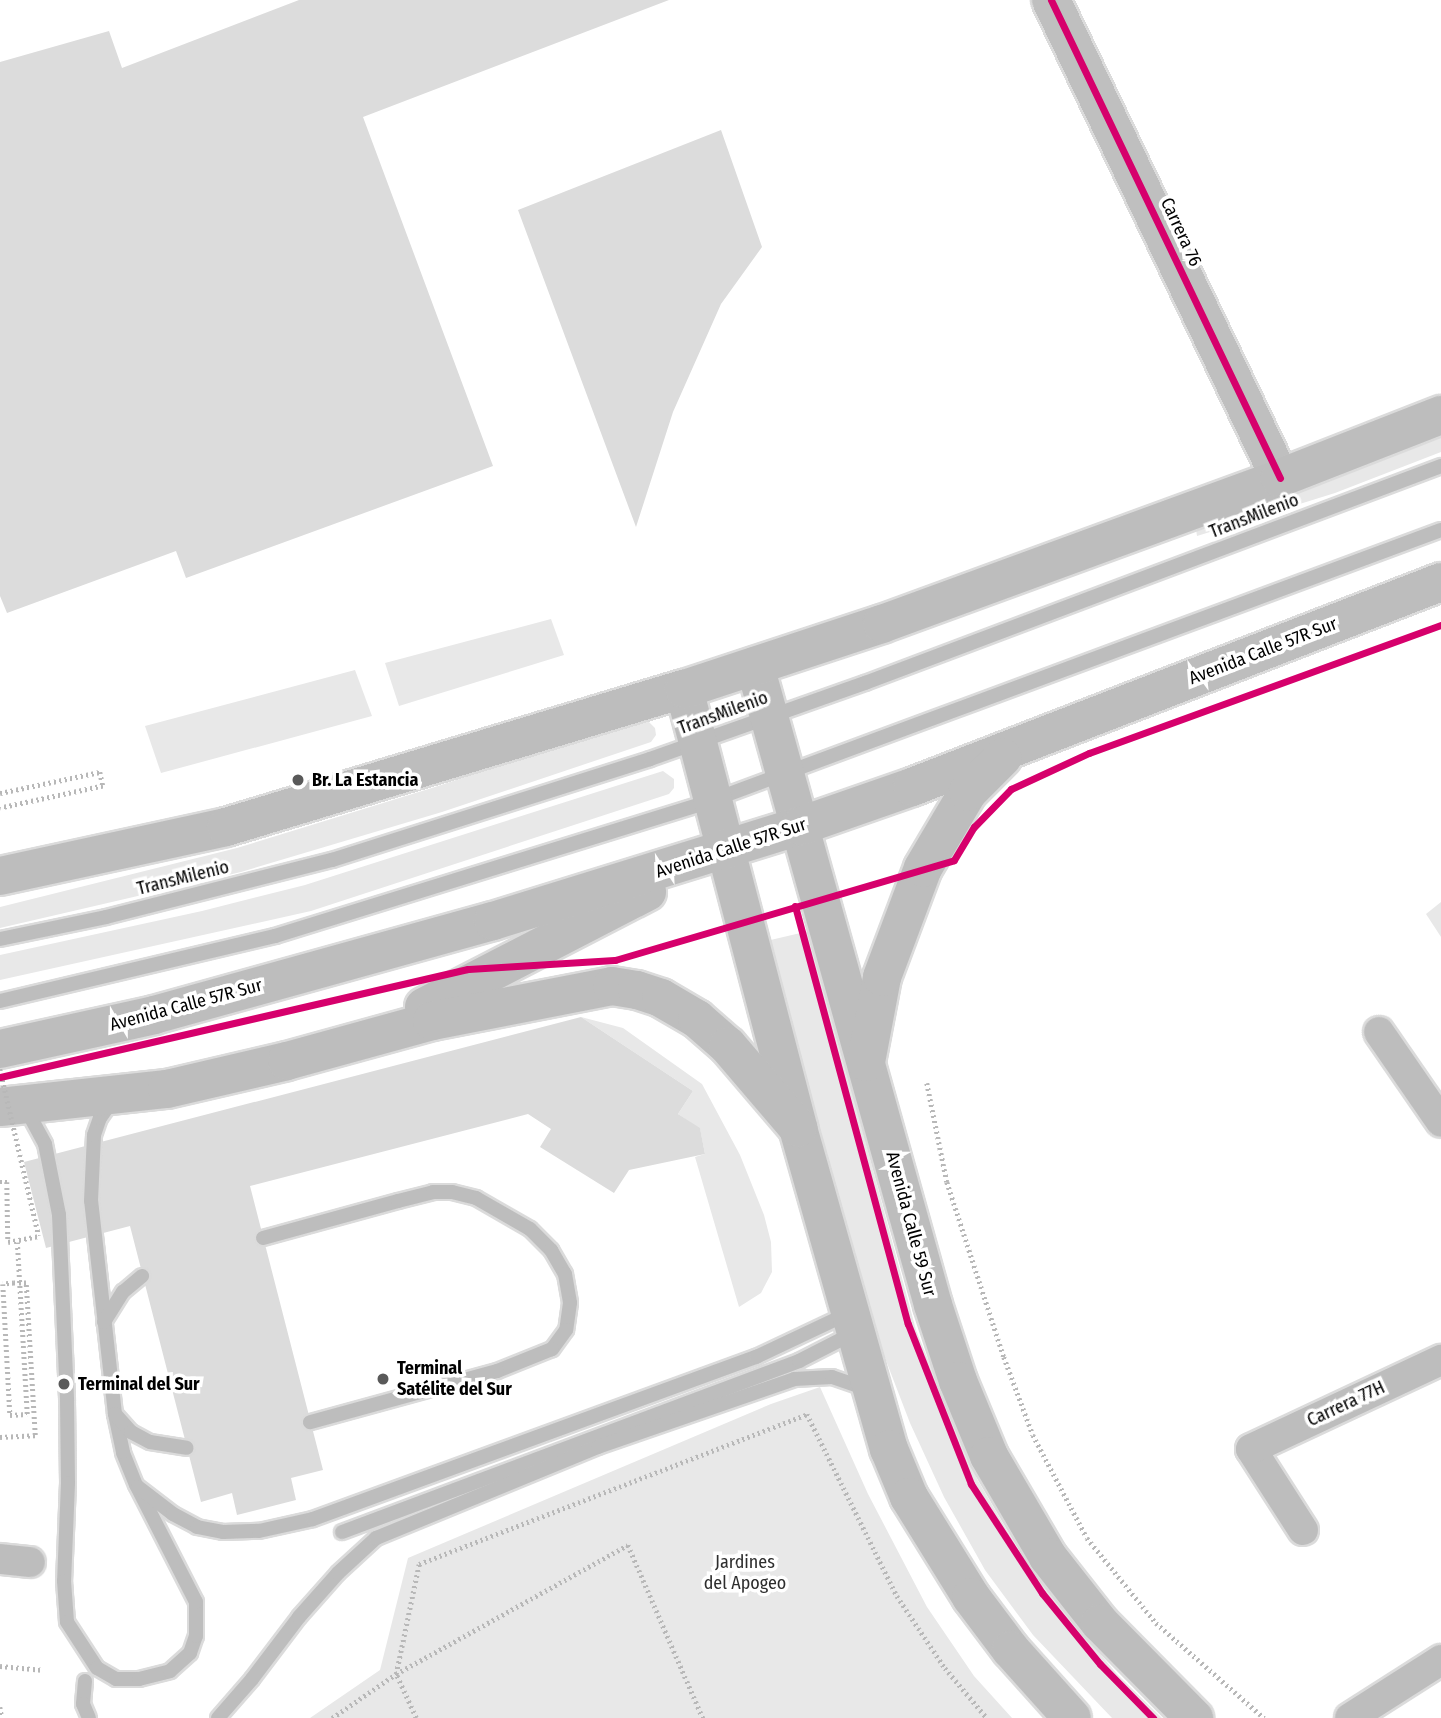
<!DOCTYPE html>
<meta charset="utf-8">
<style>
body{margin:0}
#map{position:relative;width:1441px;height:1718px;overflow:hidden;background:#fff;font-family:"Fira Sans Condensed",sans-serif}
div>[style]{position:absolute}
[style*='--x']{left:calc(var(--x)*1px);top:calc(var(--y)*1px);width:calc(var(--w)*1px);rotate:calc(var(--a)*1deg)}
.green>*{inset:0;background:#e8e8e8}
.building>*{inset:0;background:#dcdcdc}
.path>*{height:4.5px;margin-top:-2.25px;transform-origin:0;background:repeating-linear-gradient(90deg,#b8b8b8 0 2px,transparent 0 5.5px)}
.roads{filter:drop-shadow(2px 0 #dbdbdb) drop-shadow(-2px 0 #dbdbdb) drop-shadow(0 2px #dbdbdb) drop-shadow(0 -2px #dbdbdb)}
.lane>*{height:14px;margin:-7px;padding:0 7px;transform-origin:7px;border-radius:7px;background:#bdbdbd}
.street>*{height:30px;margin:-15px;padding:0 15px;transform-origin:15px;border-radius:15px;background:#bdbdbd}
.secondary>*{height:38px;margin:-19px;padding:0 19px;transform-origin:19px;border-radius:19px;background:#bfbfbf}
.primary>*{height:38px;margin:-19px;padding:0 19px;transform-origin:19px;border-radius:19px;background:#bdbdbd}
.highway>*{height:38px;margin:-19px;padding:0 19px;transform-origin:19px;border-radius:19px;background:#bdbdbd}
.path-bridge>*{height:4.5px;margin-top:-2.25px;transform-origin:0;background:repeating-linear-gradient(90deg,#b8b8b8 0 2px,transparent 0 5.5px)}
.cycleway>*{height:7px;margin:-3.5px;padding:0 3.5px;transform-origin:3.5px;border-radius:3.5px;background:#d6006c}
.dots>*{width:19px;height:19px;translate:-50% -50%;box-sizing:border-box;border:4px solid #fff;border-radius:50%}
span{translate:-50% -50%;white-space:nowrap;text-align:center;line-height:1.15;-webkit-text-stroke:7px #fff;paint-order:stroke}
.street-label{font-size:18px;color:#000}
.poi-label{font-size:18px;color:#000;font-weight:700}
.left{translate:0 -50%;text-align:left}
.park-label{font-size:18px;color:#2d2d2d}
</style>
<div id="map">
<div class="green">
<i style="clip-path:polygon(1441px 437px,1441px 452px,1335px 493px,1197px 536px,1196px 529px)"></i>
<i style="clip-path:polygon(551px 619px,564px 655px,399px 706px,385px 663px)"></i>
<i style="clip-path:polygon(355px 670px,372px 716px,161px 773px,145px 726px)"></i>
<i style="clip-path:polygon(644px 717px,655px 728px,656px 735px,651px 742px,442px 812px,241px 872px,0 928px,0 907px,237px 848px,435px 787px)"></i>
<i style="clip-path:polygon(663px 771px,674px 779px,674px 788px,669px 794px,311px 911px,0 980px,0 955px,202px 911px,305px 885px)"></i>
<i style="clip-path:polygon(1441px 902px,1441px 937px,1426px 914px)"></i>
<i style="clip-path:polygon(809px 931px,916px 1330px,977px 1479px,1018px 1549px,1066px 1613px,1117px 1674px,1162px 1718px,1112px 1718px,1033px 1635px,985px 1570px,944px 1497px,910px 1423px,880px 1345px,762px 942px)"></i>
<i style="clip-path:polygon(581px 1017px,623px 1028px,702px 1084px,740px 1155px,764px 1215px,771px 1242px,772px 1272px,761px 1293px,739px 1307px,695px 1157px,705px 1154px,700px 1129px,678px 1114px,693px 1091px)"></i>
<i style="clip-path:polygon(820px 1387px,868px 1494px,927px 1607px,974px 1676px,1012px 1718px,310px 1718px,380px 1670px,408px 1558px,771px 1404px)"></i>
</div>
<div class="building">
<i style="clip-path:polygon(299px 0,669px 0,363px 117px,493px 466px,186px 578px,176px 551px,7px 613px,0 596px,0 62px,109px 31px,122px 68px)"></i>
<i style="clip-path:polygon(721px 130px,762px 247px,721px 304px,673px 412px,636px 527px,518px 210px)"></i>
<i style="clip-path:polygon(581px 1017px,693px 1091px,678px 1114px,700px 1128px,705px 1154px,629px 1170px,614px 1193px,540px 1147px,551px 1129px,528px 1114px,250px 1186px,323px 1470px,291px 1478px,296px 1500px,237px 1515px,232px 1493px,201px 1502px,130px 1226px,46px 1248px,24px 1162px)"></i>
</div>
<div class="path">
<i style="--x:0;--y:793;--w:102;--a:-11.9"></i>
<i style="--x:100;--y:772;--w:14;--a:78"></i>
<i style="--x:103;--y:786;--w:105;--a:167.9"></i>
<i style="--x:927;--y:1083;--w:101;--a:78.6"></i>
<i style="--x:947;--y:1182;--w:184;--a:72"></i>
<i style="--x:1004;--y:1357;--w:83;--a:69.6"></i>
<i style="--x:1033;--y:1435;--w:116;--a:62.3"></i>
<i style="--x:1087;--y:1538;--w:109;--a:50.9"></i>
<i style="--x:1156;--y:1623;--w:144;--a:41.3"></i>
<i style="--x:0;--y:1182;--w:7;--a:0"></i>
<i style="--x:7;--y:1182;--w:60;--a:89"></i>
<i style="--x:8;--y:1242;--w:31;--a:-11"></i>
<i style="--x:0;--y:1437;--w:35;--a:-3"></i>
<i style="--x:35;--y:1435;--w:152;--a:-93.4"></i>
<i style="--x:26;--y:1283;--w:12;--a:180"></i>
<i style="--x:0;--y:1666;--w:44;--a:5.2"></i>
<i style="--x:0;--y:1707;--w:11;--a:80"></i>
<i style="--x:332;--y:1718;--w:78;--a:-34.5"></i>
<i style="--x:396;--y:1674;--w:112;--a:-78.2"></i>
<i style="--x:419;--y:1564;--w:416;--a:-21.1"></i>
<i style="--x:807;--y:1414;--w:203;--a:63.7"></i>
<i style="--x:897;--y:1596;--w:87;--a:56.3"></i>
<i style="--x:945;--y:1668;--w:65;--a:50"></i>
<i style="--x:416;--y:1718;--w:48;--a:-114.4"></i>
<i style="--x:396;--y:1674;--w:265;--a:-29.1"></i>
<i style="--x:628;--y:1545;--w:189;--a:66.6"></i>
</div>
<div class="roads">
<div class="lane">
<i style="--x:0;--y:939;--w:108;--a:-11.7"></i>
<i style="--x:106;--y:917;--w:233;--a:-14.2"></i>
<i style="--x:332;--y:860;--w:334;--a:-17.6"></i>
<i style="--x:650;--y:759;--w:228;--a:-19.5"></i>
<i style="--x:865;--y:683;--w:616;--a:-20.64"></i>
<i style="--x:0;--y:1001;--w:283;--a:-13.3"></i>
<i style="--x:275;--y:936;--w:459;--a:-17.2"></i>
<i style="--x:713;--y:800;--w:776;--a:-20.35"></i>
<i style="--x:25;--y:1107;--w:42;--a:61.6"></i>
<i style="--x:45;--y:1144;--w:72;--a:78.8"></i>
<i style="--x:59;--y:1215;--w:186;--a:87.5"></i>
<i style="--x:67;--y:1401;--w:82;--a:89.3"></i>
<i style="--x:68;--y:1483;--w:98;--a:92.3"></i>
<i style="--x:64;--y:1581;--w:41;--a:85.8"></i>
<i style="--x:67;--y:1622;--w:55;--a:56.9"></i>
<i style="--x:97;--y:1668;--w:22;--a:30"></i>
<i style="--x:116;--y:1679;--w:23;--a:0"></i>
<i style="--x:139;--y:1679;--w:32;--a:-14"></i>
<i style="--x:170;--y:1671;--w:27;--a:-42"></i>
<i style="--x:190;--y:1653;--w:18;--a:-71"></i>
<i style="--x:196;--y:1636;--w:34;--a:-90"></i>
<i style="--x:196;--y:1602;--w:131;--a:-117.1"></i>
<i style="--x:136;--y:1485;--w:35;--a:-112"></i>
<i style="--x:123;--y:1452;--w:39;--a:-102"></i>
<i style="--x:115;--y:1414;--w:214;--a:-96.4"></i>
<i style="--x:91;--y:1201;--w:66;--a:-87.4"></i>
<i style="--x:94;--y:1135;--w:18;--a:-71"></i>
<i style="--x:100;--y:1118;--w:19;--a:-55"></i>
<i style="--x:263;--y:1238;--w:140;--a:-15.3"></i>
<i style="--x:398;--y:1201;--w:36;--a:-14"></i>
<i style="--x:433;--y:1192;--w:19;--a:0"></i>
<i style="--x:452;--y:1192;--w:25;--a:14"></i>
<i style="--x:476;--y:1198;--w:62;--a:29.9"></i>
<i style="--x:530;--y:1229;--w:30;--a:45"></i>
<i style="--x:551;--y:1250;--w:28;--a:60"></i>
<i style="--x:565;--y:1274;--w:29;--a:80"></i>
<i style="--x:570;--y:1303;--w:27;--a:98"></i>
<i style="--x:566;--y:1330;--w:24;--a:126"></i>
<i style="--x:552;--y:1349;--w:59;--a:158.2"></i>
<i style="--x:497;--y:1371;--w:194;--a:164.7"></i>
<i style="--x:104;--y:1322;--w:36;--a:-58"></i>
<i style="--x:123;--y:1292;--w:25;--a:-40"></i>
<i style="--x:115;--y:1414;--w:24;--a:48"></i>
<i style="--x:131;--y:1432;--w:21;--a:28"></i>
<i style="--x:150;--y:1442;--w:37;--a:9"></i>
<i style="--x:138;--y:1487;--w:44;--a:37.6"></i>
<i style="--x:173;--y:1514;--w:27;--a:28"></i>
<i style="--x:197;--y:1527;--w:26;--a:11"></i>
<i style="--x:223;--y:1532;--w:36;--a:-2"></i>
<i style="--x:259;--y:1531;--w:55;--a:-12.5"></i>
<i style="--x:313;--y:1519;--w:472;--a:-20.1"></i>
<i style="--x:756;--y:1357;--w:103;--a:-25.3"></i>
<i style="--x:342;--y:1532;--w:488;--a:-20.5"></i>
<i style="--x:799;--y:1361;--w:62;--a:-27"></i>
<i style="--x:85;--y:1681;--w:23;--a:95"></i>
<i style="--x:83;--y:1704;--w:15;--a:67"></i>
<i style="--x:218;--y:1718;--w:52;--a:-48.9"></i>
<i style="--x:252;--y:1679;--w:78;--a:-52.8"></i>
<i style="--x:299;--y:1617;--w:59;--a:-48.4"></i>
<i style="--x:338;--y:1573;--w:52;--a:-42.6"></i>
<i style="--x:376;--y:1538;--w:240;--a:-22.3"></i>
<i style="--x:598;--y:1447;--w:207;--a:-19.1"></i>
<i style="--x:794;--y:1379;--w:38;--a:-3"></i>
<i style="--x:832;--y:1377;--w:36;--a:19"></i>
</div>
<div class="street">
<i style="--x:1379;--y:1032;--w:109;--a:55.4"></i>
<i style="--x:1303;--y:1530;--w:96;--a:-122.7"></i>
<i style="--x:1251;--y:1449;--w:210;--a:-25.1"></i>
<i style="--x:0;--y:1559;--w:30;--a:6"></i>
<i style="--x:1350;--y:1718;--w:108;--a:-32.5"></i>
</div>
<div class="secondary">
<i style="--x:1051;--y:0;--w:530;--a:64.4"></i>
</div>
<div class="primary">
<i style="--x:755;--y:666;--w:663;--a:74.43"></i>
<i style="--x:933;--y:1305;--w:80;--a:71.8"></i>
<i style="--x:958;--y:1381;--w:81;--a:67.5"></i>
<i style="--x:989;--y:1456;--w:117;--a:59.7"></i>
<i style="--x:1048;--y:1557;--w:84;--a:51.8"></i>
<i style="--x:1100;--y:1623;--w:134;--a:45.3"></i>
<i style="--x:684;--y:689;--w:454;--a:75.4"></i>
<i style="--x:798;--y:1128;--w:334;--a:74.2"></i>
<i style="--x:889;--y:1449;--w:52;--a:67.4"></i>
<i style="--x:909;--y:1497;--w:118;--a:58.2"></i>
<i style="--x:971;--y:1597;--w:66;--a:53"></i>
<i style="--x:1011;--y:1650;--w:91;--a:48.1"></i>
</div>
<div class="highway">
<i style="--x:0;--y:876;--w:231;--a:-12.2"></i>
<i style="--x:226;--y:827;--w:478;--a:-16.8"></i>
<i style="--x:684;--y:689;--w:208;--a:-18.2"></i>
<i style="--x:882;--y:624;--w:424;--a:-20.1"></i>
<i style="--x:1280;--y:478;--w:173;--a:-21.4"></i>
<i style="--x:424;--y:1007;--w:251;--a:-27.3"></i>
<i style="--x:0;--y:1049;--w:158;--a:-12.4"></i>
<i style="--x:154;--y:1015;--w:352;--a:-15.5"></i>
<i style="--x:493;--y:921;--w:321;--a:-17.2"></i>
<i style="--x:800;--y:826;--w:119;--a:-19.2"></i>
<i style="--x:912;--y:787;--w:567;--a:-21.18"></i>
<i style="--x:866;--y:1062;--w:86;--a:-79.3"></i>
<i style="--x:882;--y:977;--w:116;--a:-69.4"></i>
<i style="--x:923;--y:868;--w:88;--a:-59.4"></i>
<i style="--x:968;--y:792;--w:49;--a:-45"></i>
<i style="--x:0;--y:1107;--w:168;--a:-6.2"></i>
<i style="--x:167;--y:1089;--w:123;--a:-13.1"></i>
<i style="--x:287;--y:1061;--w:150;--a:-15.4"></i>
<i style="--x:432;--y:1021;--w:183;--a:-11"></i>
<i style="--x:612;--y:986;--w:25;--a:9"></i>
<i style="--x:637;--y:990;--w:25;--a:18"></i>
<i style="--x:661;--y:998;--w:42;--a:30.3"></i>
<i style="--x:697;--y:1019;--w:41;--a:41.1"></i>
<i style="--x:728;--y:1046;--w:108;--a:49.5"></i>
</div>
</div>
<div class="path-bridge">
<i style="--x:0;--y:1069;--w:171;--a:76.9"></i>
<i style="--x:14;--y:1283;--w:11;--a:175"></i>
<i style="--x:3;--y:1284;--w:131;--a:86.9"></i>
<i style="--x:10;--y:1415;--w:17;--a:-3"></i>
<i style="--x:27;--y:1414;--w:172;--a:-93.3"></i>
</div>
<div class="cycleway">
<i style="--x:1051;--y:0;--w:530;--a:64.4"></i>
<i style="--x:795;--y:906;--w:433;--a:74.9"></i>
<i style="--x:908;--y:1324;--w:172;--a:68.5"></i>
<i style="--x:971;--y:1484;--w:130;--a:56.9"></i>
<i style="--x:1042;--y:1593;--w:92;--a:50.8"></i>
<i style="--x:1100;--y:1664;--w:76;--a:45.5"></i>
<i style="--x:0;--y:1077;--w:480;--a:-13"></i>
<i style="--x:468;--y:969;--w:147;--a:-3.5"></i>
<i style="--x:615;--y:960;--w:353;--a:-16.4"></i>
<i style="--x:954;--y:860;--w:39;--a:-59"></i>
<i style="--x:974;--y:827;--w:53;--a:-45.8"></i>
<i style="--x:1011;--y:789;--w:86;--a:-24.8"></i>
<i style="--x:1089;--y:753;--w:375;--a:-20"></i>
</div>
<div class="dots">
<i style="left:298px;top:780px;background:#595959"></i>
<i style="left:383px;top:1379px;background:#595959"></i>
<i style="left:64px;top:1384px;background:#595959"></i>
</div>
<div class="street-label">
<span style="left:1181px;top:232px;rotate:65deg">Carrera 76</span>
<span style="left:1254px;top:516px;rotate:-21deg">TransMilenio</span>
<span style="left:1263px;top:651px;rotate:-21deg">Avenida Calle 57R Sur</span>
<span style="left:723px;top:713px;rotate:-20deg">TransMilenio</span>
<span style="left:731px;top:848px;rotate:-18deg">Avenida Calle 57R Sur</span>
<span style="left:183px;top:878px;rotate:-14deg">TransMilenio</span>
<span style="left:186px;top:1005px;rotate:-15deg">Avenida Calle 57R Sur</span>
<span style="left:911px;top:1224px;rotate:75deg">Avenida Calle 59 Sur</span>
<span style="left:1346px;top:1404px;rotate:-25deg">Carrera 77H</span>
</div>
<div class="poi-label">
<span class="left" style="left:312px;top:780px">Br. La Estancia</span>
<span class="left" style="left:397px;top:1379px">Terminal<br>Satélite del Sur</span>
<span class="left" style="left:78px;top:1384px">Terminal del Sur</span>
</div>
<div class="park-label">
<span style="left:745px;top:1573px">Jardines<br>del Apogeo</span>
</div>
</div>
